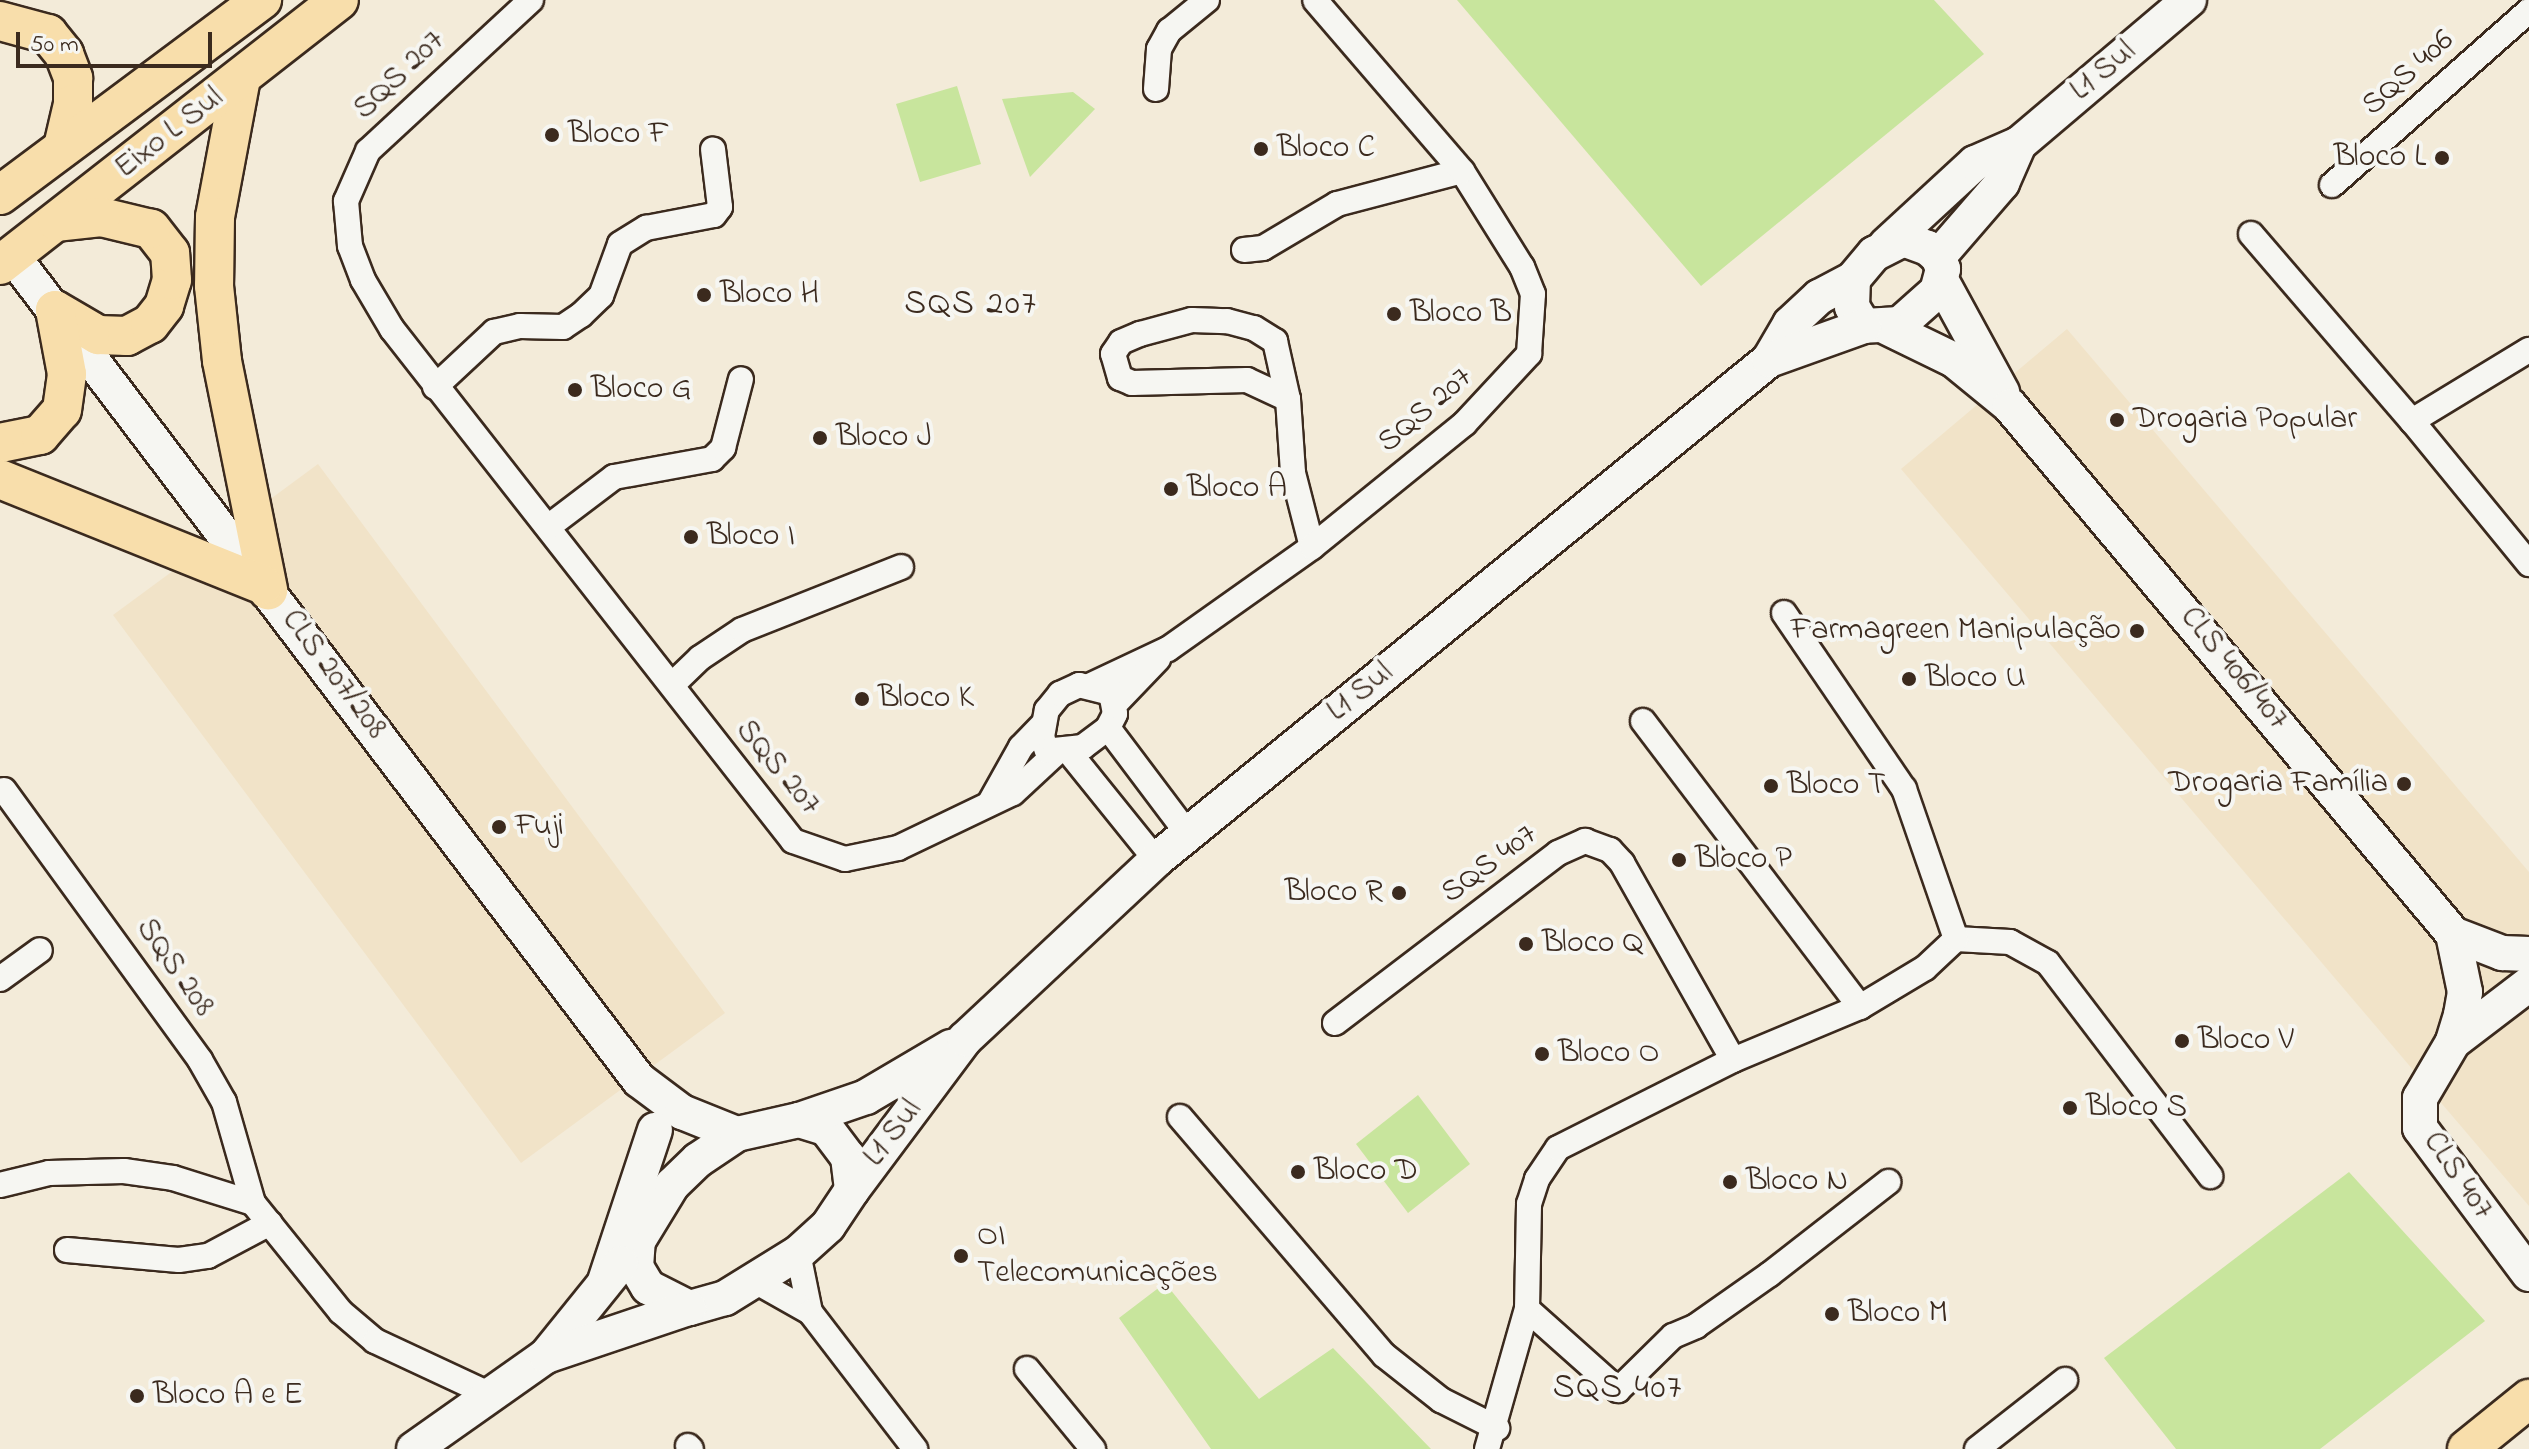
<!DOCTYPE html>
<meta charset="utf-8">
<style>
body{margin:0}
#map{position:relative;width:2529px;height:1449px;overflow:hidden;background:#f3ebd9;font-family:"Indie Flower",sans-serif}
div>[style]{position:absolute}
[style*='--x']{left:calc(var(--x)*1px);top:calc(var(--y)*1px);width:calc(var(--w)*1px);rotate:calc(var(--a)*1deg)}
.built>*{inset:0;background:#f1e3c8}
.green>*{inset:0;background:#c8e59d}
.roads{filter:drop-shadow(2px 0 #3b2a1e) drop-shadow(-2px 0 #3b2a1e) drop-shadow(0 2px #3b2a1e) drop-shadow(0 -2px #3b2a1e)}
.street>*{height:24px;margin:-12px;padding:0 12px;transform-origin:12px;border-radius:12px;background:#f6f6f2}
.secondary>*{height:34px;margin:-17px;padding:0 17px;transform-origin:17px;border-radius:17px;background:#f6f6f2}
.primary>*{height:38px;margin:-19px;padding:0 19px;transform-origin:19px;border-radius:19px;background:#f8deab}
.dots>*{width:22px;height:22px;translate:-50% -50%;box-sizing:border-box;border:4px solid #f6f6f2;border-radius:50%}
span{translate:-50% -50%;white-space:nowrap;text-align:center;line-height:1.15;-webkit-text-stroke:8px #f6f6f2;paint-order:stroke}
.street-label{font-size:32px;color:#3b2a1e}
.poi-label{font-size:32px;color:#3b2a1e}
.left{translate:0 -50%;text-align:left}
.right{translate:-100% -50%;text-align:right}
.neighbourhood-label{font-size:34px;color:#3b2a1e;letter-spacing:2px}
.scale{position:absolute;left:16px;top:32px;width:196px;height:36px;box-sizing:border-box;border:4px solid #3b2a1e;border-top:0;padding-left:10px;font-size:24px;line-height:28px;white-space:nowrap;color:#3b2a1e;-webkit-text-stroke:6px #f6f6f2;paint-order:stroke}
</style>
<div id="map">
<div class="built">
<i style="clip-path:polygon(2067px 329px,2529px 872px,2529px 1206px,1901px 469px)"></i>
<i style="clip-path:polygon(318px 464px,725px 1013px,521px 1163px,113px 615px)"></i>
</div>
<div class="green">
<i style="clip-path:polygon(1457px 0,1934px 0,1984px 54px,1701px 286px)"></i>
<i style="clip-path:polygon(957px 86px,981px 164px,920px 182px,896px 104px)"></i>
<i style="clip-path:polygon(1073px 92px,1095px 109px,1030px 177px,1002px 99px)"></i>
<i style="clip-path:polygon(1418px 1095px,1470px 1164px,1408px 1213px,1356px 1144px)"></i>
<i style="clip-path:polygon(2349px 1172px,2485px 1321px,2320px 1449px,2176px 1449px,2104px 1358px)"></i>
<i style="clip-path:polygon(1165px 1283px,1259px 1399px,1333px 1348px,1431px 1449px,1211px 1449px,1119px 1318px)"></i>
</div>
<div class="roads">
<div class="street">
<i style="--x:531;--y:0;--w:222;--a:137.2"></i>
<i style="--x:368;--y:151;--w:55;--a:113.7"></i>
<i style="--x:346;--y:201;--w:45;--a:84.9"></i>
<i style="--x:350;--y:246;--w:36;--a:69"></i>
<i style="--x:363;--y:280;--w:57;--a:59.4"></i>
<i style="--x:392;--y:329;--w:650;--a:51.93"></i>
<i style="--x:793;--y:841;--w:55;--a:19.1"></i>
<i style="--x:845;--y:859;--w:54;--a:-11.7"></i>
<i style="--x:898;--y:848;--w:127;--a:-25.6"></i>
<i style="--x:1013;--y:793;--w:59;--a:-42.9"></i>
<i style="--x:1156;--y:89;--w:40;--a:-85.7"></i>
<i style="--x:1159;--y:49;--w:21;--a:-61"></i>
<i style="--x:1169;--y:31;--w:49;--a:-39.2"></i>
<i style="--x:2332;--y:185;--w:263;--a:-41.5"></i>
<i style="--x:2251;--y:234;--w:247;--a:49.3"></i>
<i style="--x:2412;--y:421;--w:137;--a:-31.3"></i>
<i style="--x:1244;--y:250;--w:19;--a:-6"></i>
<i style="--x:1263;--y:248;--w:86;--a:-30.7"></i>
<i style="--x:1337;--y:204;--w:129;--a:-14.8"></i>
<i style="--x:435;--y:387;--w:81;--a:-43"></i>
<i style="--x:494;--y:332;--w:27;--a:-13"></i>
<i style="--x:520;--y:326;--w:43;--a:1.3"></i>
<i style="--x:563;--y:327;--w:22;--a:-34"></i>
<i style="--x:581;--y:315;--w:28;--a:-44"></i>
<i style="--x:601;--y:296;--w:55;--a:-69.9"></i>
<i style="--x:620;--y:244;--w:31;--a:-32"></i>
<i style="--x:646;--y:228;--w:69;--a:-10.8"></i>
<i style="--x:714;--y:215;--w:10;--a:-53"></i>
<i style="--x:720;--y:207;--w:58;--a:-96.9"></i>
<i style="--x:1288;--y:399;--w:45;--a:-155.1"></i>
<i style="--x:1247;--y:380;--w:115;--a:178.5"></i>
<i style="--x:1132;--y:383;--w:13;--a:-157"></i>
<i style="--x:1120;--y:378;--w:25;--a:-106"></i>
<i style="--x:1113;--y:354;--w:14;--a:-56"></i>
<i style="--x:1121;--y:342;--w:21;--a:-23"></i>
<i style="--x:1140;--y:334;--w:54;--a:-15.1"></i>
<i style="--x:1192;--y:320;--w:35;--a:2"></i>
<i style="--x:1227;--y:321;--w:28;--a:15"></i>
<i style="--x:1254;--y:328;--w:25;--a:32"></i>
<i style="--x:1275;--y:341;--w:59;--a:77.4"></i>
<i style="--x:1288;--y:399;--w:74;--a:86.1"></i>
<i style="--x:1293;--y:473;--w:76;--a:75.6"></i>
<i style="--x:2412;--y:421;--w:185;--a:50.7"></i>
<i style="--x:548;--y:527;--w:83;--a:-37.1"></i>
<i style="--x:614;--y:477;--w:100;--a:-10.4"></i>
<i style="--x:712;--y:459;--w:16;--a:-45"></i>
<i style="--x:723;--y:448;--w:71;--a:-75.4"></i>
<i style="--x:673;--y:684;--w:37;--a:-44"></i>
<i style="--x:700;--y:658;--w:50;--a:-33.7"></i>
<i style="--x:742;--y:630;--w:171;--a:-21.6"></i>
<i style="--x:1079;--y:685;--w:33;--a:14"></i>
<i style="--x:1111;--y:693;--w:21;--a:79"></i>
<i style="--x:1115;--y:714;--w:16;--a:117"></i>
<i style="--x:1108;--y:728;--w:31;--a:143"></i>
<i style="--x:1083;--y:747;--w:36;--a:174"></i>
<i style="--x:1047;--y:751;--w:15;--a:-110"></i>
<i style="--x:1042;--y:737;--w:27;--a:-80"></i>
<i style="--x:1047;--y:710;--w:21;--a:-51"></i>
<i style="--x:1060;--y:694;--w:21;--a:-25"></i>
<i style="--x:1091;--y:685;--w:85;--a:-25.1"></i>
<i style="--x:1168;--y:649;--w:176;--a:-35.3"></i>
<i style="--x:1312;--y:547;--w:196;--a:-39"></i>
<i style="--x:1464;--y:424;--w:96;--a:-47.1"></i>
<i style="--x:1529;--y:354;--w:60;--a:-86.2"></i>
<i style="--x:1533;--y:294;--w:29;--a:-112"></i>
<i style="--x:1522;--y:267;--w:113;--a:-122"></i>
<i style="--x:1462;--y:171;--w:225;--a:-130.7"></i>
<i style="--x:1116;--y:703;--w:61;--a:-46.3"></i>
<i style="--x:1643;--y:721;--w:359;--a:52.8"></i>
<i style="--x:1108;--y:728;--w:133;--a:53"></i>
<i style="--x:1069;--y:752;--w:139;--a:51.1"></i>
<i style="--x:4;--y:790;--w:334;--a:54"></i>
<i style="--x:200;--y:1060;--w:48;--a:60.3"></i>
<i style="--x:224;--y:1102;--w:105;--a:74"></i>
<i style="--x:253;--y:1203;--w:140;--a:51.1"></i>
<i style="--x:341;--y:1312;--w:45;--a:40.5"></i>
<i style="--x:375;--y:1341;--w:128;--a:25"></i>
<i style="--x:989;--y:804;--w:65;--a:-60.7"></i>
<i style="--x:1021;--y:747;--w:32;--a:-46"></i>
<i style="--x:1956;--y:939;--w:54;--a:3.2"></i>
<i style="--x:2010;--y:942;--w:43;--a:28.9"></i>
<i style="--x:2048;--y:963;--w:268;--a:52.7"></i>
<i style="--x:0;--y:979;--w:49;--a:-35.9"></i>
<i style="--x:1335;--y:1023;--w:280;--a:-37.3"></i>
<i style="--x:1558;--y:853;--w:30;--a:-24"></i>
<i style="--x:1585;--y:841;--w:27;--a:20"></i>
<i style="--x:1610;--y:850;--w:18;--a:47"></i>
<i style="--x:1622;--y:863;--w:226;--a:60.6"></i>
<i style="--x:1180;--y:1117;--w:313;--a:49.4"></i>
<i style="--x:1384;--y:1355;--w:73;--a:38.3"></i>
<i style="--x:1441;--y:1400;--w:63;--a:26.6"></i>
<i style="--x:0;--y:1185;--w:50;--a:-13.8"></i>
<i style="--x:49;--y:1173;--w:75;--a:-1.5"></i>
<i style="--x:124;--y:1171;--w:49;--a:8.1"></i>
<i style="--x:173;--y:1178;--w:84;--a:17.4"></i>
<i style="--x:67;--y:1250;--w:112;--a:5.1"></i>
<i style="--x:179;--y:1260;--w:29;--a:-8"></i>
<i style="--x:208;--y:1256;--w:70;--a:-28"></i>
<i style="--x:798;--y:1253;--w:60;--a:78.5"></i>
<i style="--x:755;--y:1281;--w:63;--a:29.4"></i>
<i style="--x:810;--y:1312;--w:173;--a:52.5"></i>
<i style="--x:1527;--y:1309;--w:122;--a:41.7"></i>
<i style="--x:1618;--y:1390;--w:77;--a:-44.5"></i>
<i style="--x:1673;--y:1336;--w:25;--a:-23"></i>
<i style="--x:1696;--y:1326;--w:90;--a:-35.1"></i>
<i style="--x:1770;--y:1274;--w:150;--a:-37.9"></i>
<i style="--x:1027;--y:1369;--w:104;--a:50.5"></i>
<i style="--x:688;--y:1446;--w:4;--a:45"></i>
<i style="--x:1487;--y:1449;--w:146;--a:-74.1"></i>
<i style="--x:1527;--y:1309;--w:105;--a:-88.9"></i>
<i style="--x:1529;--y:1204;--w:26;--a:-72"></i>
<i style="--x:1537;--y:1179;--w:37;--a:-56"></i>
<i style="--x:1558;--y:1148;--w:196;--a:-26.7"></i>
<i style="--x:1733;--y:1060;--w:138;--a:-22.7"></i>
<i style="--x:1860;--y:1007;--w:76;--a:-31"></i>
<i style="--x:1925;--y:968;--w:42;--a:-43.1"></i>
<i style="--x:1956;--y:939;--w:159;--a:-109.1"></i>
<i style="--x:1904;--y:789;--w:213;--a:-124.3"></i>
<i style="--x:1977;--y:1449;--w:112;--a:-38.1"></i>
</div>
<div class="secondary">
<i style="--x:1903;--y:239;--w:27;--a:20"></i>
<i style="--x:1928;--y:248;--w:13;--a:42"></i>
<i style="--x:1938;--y:257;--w:13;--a:67"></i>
<i style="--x:1943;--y:269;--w:23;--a:105"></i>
<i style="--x:1937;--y:291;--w:50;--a:138.3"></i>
<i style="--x:1900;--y:324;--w:36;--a:177"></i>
<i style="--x:1864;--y:326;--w:22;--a:-122"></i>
<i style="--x:1852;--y:307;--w:28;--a:-88"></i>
<i style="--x:1853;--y:279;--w:33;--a:-50"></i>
<i style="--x:1874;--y:254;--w:33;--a:-27"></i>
<i style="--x:1886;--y:245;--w:121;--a:-42.7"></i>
<i style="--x:1975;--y:163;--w:48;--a:-23.4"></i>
<i style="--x:2019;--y:144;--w:223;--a:-40.3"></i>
<i style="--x:1938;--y:257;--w:98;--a:-49.1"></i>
<i style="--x:2002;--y:183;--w:43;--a:-66.4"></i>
<i style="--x:24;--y:271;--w:1016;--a:52.76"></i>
<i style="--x:639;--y:1080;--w:54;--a:36.7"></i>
<i style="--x:682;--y:1112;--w:59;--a:21.8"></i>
<i style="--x:1941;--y:280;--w:128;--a:61.4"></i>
<i style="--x:1888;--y:328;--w:73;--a:25.9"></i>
<i style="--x:1954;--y:360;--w:72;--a:39.4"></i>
<i style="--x:2010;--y:406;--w:689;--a:50"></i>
<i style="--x:2453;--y:934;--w:53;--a:21.2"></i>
<i style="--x:2502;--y:953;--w:27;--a:2"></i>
<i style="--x:1769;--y:360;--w:42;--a:-59.7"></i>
<i style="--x:1790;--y:324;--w:40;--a:-43"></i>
<i style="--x:1819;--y:297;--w:38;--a:-28"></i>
<i style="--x:2453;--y:934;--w:59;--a:78.3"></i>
<i style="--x:2465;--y:992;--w:23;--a:100"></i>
<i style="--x:2461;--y:1015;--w:28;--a:107"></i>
<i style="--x:2453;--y:1042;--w:65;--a:120.5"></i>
<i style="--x:2420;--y:1098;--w:30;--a:90"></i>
<i style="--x:2420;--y:1128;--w:182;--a:53.3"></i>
<i style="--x:2453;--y:1042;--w:96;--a:-37.3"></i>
<i style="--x:799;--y:1120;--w:28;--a:17"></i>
<i style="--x:826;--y:1128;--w:36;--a:53"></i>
<i style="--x:848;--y:1157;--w:33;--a:83"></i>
<i style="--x:852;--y:1190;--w:43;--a:123.7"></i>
<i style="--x:828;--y:1226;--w:40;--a:138"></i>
<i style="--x:798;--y:1253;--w:86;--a:148.3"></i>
<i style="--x:725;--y:1298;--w:37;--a:164"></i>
<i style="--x:689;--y:1308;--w:46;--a:-152.9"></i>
<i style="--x:648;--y:1287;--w:23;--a:-121"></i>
<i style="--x:636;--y:1267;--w:26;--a:-86"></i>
<i style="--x:638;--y:1241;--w:66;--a:-58.7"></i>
<i style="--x:672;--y:1185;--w:36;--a:-44"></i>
<i style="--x:698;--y:1160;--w:47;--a:-33.7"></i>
<i style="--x:737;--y:1134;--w:64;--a:-12.7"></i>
<i style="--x:799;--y:1120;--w:71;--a:-18.9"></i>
<i style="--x:866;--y:1097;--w:99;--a:-30.5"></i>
<i style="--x:852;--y:1190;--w:189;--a:-53.2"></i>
<i style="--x:965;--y:1039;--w:262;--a:-43.1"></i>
<i style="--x:1156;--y:860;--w:791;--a:-39.2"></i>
<i style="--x:1769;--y:360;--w:101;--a:-19.7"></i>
<i style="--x:605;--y:1281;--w:159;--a:-71.7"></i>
<i style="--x:546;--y:1356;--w:119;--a:-51.1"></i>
<i style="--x:414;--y:1449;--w:161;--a:-35.2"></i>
<i style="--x:546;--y:1356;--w:151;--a:-18.6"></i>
</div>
<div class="primary">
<i style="--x:0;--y:21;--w:50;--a:15.2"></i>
<i style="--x:48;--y:34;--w:26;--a:51"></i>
<i style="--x:64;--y:54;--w:26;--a:69"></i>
<i style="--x:73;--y:78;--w:26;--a:90"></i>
<i style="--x:73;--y:104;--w:44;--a:103.1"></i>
<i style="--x:241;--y:78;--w:141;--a:100.6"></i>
<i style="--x:215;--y:217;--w:69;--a:90.8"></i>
<i style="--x:214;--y:286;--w:75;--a:83.9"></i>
<i style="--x:222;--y:361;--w:234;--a:78.6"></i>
<i style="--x:0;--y:195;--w:327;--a:-36.7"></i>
<i style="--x:0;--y:265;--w:430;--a:-38"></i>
<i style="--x:55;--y:310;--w:50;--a:30.2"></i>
<i style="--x:98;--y:335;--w:29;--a:2"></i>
<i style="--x:127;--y:336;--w:26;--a:-28"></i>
<i style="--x:150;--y:324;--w:23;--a:-52"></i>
<i style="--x:164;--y:306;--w:27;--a:-73"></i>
<i style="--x:172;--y:280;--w:27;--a:-94"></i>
<i style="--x:170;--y:253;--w:31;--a:-128"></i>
<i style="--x:151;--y:229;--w:51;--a:-166.5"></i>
<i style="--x:101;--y:217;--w:44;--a:173.5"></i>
<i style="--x:0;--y:443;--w:41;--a:-11.3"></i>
<i style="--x:40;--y:435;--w:33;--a:-49"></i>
<i style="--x:62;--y:410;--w:36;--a:-82"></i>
<i style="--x:67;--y:374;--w:65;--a:-100.6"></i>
<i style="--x:0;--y:479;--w:284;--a:21.9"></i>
<i style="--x:2467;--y:1449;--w:80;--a:-38.9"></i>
</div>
</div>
<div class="dots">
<i style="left:552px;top:135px;background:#3b2a1e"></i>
<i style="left:1261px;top:149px;background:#3b2a1e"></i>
<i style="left:2442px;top:158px;background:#3b2a1e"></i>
<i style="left:704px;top:295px;background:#3b2a1e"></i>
<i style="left:1394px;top:314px;background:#3b2a1e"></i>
<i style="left:575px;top:390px;background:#3b2a1e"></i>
<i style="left:2117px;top:420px;background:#3b2a1e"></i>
<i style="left:820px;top:438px;background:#3b2a1e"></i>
<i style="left:1171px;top:489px;background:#3b2a1e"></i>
<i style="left:691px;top:537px;background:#3b2a1e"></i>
<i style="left:2137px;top:631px;background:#3b2a1e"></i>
<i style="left:1909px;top:679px;background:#3b2a1e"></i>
<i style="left:862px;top:699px;background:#3b2a1e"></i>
<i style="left:2404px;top:784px;background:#3b2a1e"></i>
<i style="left:1771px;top:786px;background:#3b2a1e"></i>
<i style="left:499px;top:827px;background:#3b2a1e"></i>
<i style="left:1679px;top:860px;background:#3b2a1e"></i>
<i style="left:1399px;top:893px;background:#3b2a1e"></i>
<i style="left:1526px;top:944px;background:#3b2a1e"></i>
<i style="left:2182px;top:1041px;background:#3b2a1e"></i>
<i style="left:1542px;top:1054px;background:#3b2a1e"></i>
<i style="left:2070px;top:1108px;background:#3b2a1e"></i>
<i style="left:1298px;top:1172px;background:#3b2a1e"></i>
<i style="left:1730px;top:1182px;background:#3b2a1e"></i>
<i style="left:961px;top:1256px;background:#3b2a1e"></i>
<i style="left:1832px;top:1314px;background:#3b2a1e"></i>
<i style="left:137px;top:1396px;background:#3b2a1e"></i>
</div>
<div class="street-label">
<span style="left:2104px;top:72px;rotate:-40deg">L1 Sul</span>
<span style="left:2409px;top:74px;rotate:-42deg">SQS 406</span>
<span style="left:400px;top:76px;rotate:-44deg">SQS 207</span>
<span style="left:170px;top:134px;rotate:-38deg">Eixo L Sul</span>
<span style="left:1426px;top:411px;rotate:-41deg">SQS 207</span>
<span style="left:2233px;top:669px;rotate:50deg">CLS 406/407</span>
<span style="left:333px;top:675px;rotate:53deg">CLS 207/208</span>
<span style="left:1361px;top:693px;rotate:-39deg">L1 Sul</span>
<span style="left:777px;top:768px;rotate:50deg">SQS 207</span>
<span style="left:1490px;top:865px;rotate:-37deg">SQS 407</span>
<span style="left:174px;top:968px;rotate:55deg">SQS 208</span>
<span style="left:894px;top:1134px;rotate:-53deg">L1 Sul</span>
<span style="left:2457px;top:1176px;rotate:55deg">CLS 407</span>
</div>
<div class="poi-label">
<span class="left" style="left:568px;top:135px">Bloco F</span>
<span class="left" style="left:1277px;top:149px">Bloco C</span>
<span class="right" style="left:2426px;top:158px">Bloco L</span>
<span class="left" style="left:720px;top:295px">Bloco H</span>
<span class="left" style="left:1410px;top:314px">Bloco B</span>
<span class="left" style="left:591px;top:390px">Bloco G</span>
<span class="left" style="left:2133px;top:420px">Drogaria Popular</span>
<span class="left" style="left:836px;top:438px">Bloco J</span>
<span class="left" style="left:1187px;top:489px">Bloco A</span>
<span class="left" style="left:707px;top:537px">Bloco I</span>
<span class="right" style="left:2121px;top:631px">Farmagreen Manipulação</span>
<span class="left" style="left:1925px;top:679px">Bloco U</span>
<span class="left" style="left:878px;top:699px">Bloco K</span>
<span class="right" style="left:2388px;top:784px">Drogaria Família</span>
<span class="left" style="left:1787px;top:786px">Bloco T</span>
<span class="left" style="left:515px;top:827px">Fuji</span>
<span class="left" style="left:1695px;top:860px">Bloco P</span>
<span class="right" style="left:1383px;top:893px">Bloco R</span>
<span class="left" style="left:1542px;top:944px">Bloco Q</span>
<span class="left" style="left:2198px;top:1041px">Bloco V</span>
<span class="left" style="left:1558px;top:1054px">Bloco O</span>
<span class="left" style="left:2086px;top:1108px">Bloco S</span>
<span class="left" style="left:1314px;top:1172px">Bloco D</span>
<span class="left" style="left:1746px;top:1182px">Bloco N</span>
<span class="left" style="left:977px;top:1256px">OI<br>Telecomunicações</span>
<span class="left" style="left:1848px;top:1314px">Bloco M</span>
<span class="left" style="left:153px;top:1396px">Bloco A e E</span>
</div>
<div class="neighbourhood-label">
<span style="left:971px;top:306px">SQS 207</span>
<span style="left:1618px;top:1390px">SQS 407</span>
</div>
<div class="scale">50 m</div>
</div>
